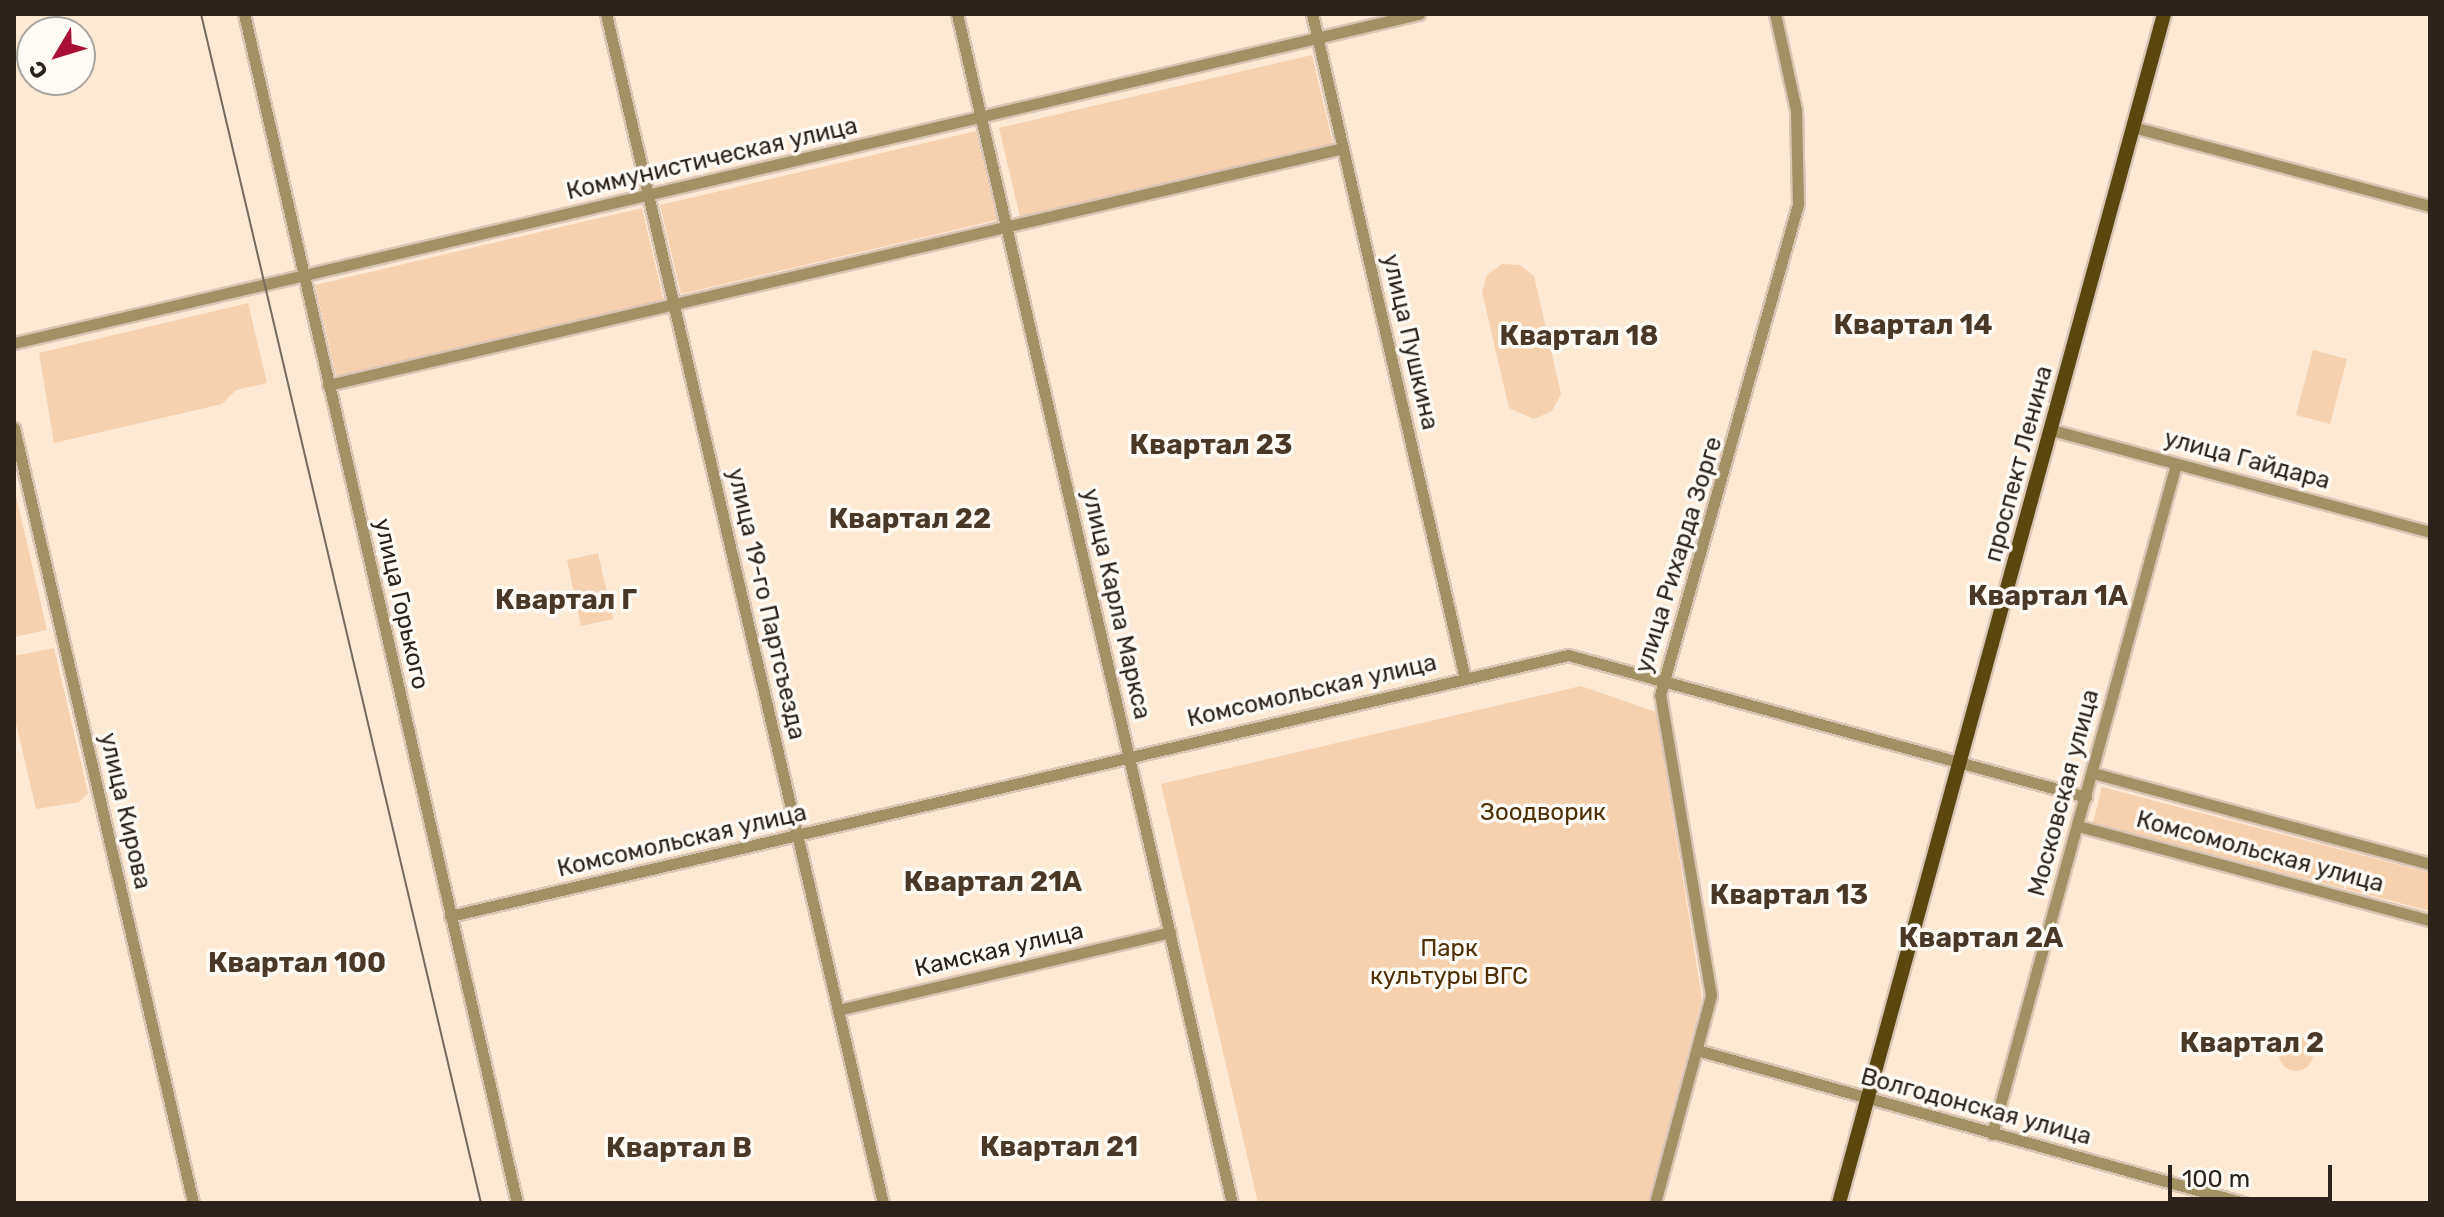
<!DOCTYPE html>
<meta charset="utf-8">
<style>
body{margin:0}
#map{position:relative;width:2444px;height:1217px;overflow:hidden;background:#fee9d5;font-family:Rubik,sans-serif}
div>[style]{position:absolute}
[style*='--x']{left:calc(var(--x)*1px);top:calc(var(--y)*1px);width:calc(var(--w)*1px);rotate:calc(var(--a)*1deg)}
.green>*{inset:0;background:#f7d1ad}
.round{border-radius:50%}
.roads{filter:drop-shadow(2px 0 #d8c5b4) drop-shadow(-2px 0 #d8c5b4) drop-shadow(0 2px #d8c5b4) drop-shadow(0 -2px #d8c5b4)}
.minor>*{height:11px;margin:-5.5px;padding:0 5.5px;transform-origin:5.5px;border-radius:5.5px;background:#a29163}
.major>*{height:14px;margin:-7px;padding:0 7px;transform-origin:7px;border-radius:7px;background:#59470e}
.tram>*{height:2px;margin:-1px;padding:0 1px;transform-origin:1px;border-radius:1px;background:#76695e}
span{translate:-50% -50%;white-space:nowrap;text-align:center;line-height:1.15;-webkit-text-stroke:7px #fefaf5;paint-order:stroke}
.street-label{font-size:24px;color:#2a221b}
.park-label{font-size:24px;color:#502f05}
.quarter-label{font-size:28px;color:#493828;font-weight:700}
.frame{position:absolute;inset:0;border:16px solid #2a221b;pointer-events:none}
.north{position:absolute;left:16px;top:16px;width:80px;height:80px;box-sizing:border-box;background:#fefaf5;border:2px solid #a9a49e;border-radius:50%;rotate:232deg;font-size:22px;font-weight:700;line-height:32px;text-align:center;color:#2a221b}
.north::after{content:'';display:block;margin:auto;width:28px;height:36px;background:#a81036;clip-path:polygon(50% 0,100% 100%,50% 72%,0 100%)}
.scale{position:absolute;left:2168px;top:1165px;width:164px;height:36px;box-sizing:border-box;border:4px solid #2a221b;border-top:0;padding-left:10px;font-size:24px;line-height:28px;white-space:nowrap;color:#2a221b;-webkit-text-stroke:6px #fefaf5;paint-order:stroke}
</style>
<div id="map">
<div class="green">
<i style="clip-path:polygon(1312px 55px,1333px 144px,1020px 217px,999px 128px)"></i>
<i style="clip-path:polygon(976px 131px,997px 220px,681px 294px,660px 205px)"></i>
<i style="clip-path:polygon(642px 208px,664px 302px,337px 379px,315px 285px)"></i>
<i style="clip-path:polygon(1502px 264px,1520px 265px,1534px 276px,1561px 394px,1552px 411px,1534px 419px,1509px 408px,1482px 292px,1487px 275px)"></i>
<i style="clip-path:polygon(248px 303px,267px 383px,236px 390px,222px 404px,54px 443px,39px 353px)"></i>
<i style="clip-path:polygon(2313px 350px,2347px 359px,2330px 424px,2296px 415px)"></i>
<i style="clip-path:polygon(14px 487px,47px 630px,14px 637px)"></i>
<i style="clip-path:polygon(598px 553px,613px 619px,581px 626px,567px 560px)"></i>
<i style="clip-path:polygon(54px 648px,88px 793px,79px 802px,36px 809px,14px 715px,14px 656px)"></i>
<i style="clip-path:polygon(1581px 686px,1656px 712px,1702px 998px,1648px 1203px,1258px 1203px,1161px 784px)"></i>
<i style="clip-path:polygon(2102px 787px,2430px 873px,2430px 911px,2093px 823px)"></i>
<i class="round" style="left:2279px;top:1037px;width:34px;height:34px"></i>
</div>
<div class="roads">
<div class="minor">
<i style="--x:244;--y:14;--w:1220;--a:77.07"></i>
<i style="--x:606;--y:14;--w:1221;--a:76.89"></i>
<i style="--x:957;--y:14;--w:1220;--a:76.98"></i>
<i style="--x:1312;--y:14;--w:682;--a:77.04"></i>
<i style="--x:2133;--y:127;--w:307;--a:14.9"></i>
<i style="--x:14;--y:343;--w:1443;--a:-13.18"></i>
<i style="--x:328;--y:385;--w:1042;--a:-13.14"></i>
<i style="--x:14;--y:428;--w:795;--a:76.99"></i>
<i style="--x:2052;--y:430;--w:392;--a:15.1"></i>
<i style="--x:2093;--y:773;--w:349;--a:15.1"></i>
<i style="--x:2078;--y:826;--w:364;--a:15"></i>
<i style="--x:450;--y:916;--w:1148;--a:-13.14"></i>
<i style="--x:1568;--y:655;--w:537;--a:15.33"></i>
<i style="--x:838;--y:1010;--w:341;--a:-13.2"></i>
<i style="--x:1697;--y:1050;--w:568;--a:15.63"></i>
<i style="--x:1992;--y:1134;--w:695;--a:-74.64"></i>
<i style="--x:1655;--y:1203;--w:215;--a:-74.9"></i>
<i style="--x:1711;--y:995;--w:304;--a:-99.6"></i>
<i style="--x:1660;--y:695;--w:510;--a:-74.3"></i>
<i style="--x:1798;--y:204;--w:94;--a:-91.2"></i>
<i style="--x:1796;--y:110;--w:98;--a:-102.3"></i>
</div>
<div class="major">
<i style="--x:1839;--y:1203;--w:1233;--a:-74.71"></i>
</div>
</div>
<div class="tram">
<i style="--x:201;--y:14;--w:1222;--a:76.75"></i>
</div>
<div class="street-label">
<span style="left:712px;top:159px;rotate:-13deg">Коммунистическая улица</span>
<span style="left:1410px;top:342px;rotate:77deg">улица Пушкина</span>
<span style="left:2247px;top:460px;rotate:15deg">улица Гайдара</span>
<span style="left:2019px;top:464px;rotate:-75deg">проспект Ленина</span>
<span style="left:1679px;top:555px;rotate:-73deg">улица Рихарда Зорге</span>
<span style="left:401px;top:604px;rotate:77deg">улица Горького</span>
<span style="left:766px;top:604px;rotate:77deg">улица 19-го Партсъезда</span>
<span style="left:1116px;top:604px;rotate:77deg">улица Карла Маркса</span>
<span style="left:1312px;top:691px;rotate:-13deg">Комсомольская улица</span>
<span style="left:2064px;top:793px;rotate:-75deg">Московская улица</span>
<span style="left:125px;top:811px;rotate:77deg">улица Кирова</span>
<span style="left:682px;top:841px;rotate:-13deg">Комсомольская улица</span>
<span style="left:2260px;top:852px;rotate:15deg">Комсомольская улица</span>
<span style="left:999px;top:950px;rotate:-13deg">Камская улица</span>
<span style="left:1976px;top:1107px;rotate:15deg">Волгодонская улица</span>
</div>
<div class="park-label">
<span style="left:1543px;top:813px">Зоодворик</span>
<span style="left:1449px;top:963px">Парк<br>культуры ВГС</span>
</div>
<div class="quarter-label">
<span style="left:1913px;top:325px">Квартал 14</span>
<span style="left:1579px;top:336px">Квартал 18</span>
<span style="left:1211px;top:445px">Квартал 23</span>
<span style="left:910px;top:519px">Квартал 22</span>
<span style="left:2048px;top:596px">Квартал 1А</span>
<span style="left:566px;top:600px">Квартал Г</span>
<span style="left:993px;top:882px">Квартал 21А</span>
<span style="left:1789px;top:895px">Квартал 13</span>
<span style="left:1981px;top:938px">Квартал 2А</span>
<span style="left:297px;top:963px">Квартал 100</span>
<span style="left:2252px;top:1043px">Квартал 2</span>
<span style="left:1059px;top:1147px">Квартал 21</span>
<span style="left:679px;top:1148px">Квартал В</span>
</div>
<div class="frame"></div>
<div class="north">С</div>
<div class="scale">100 m</div>
</div>
